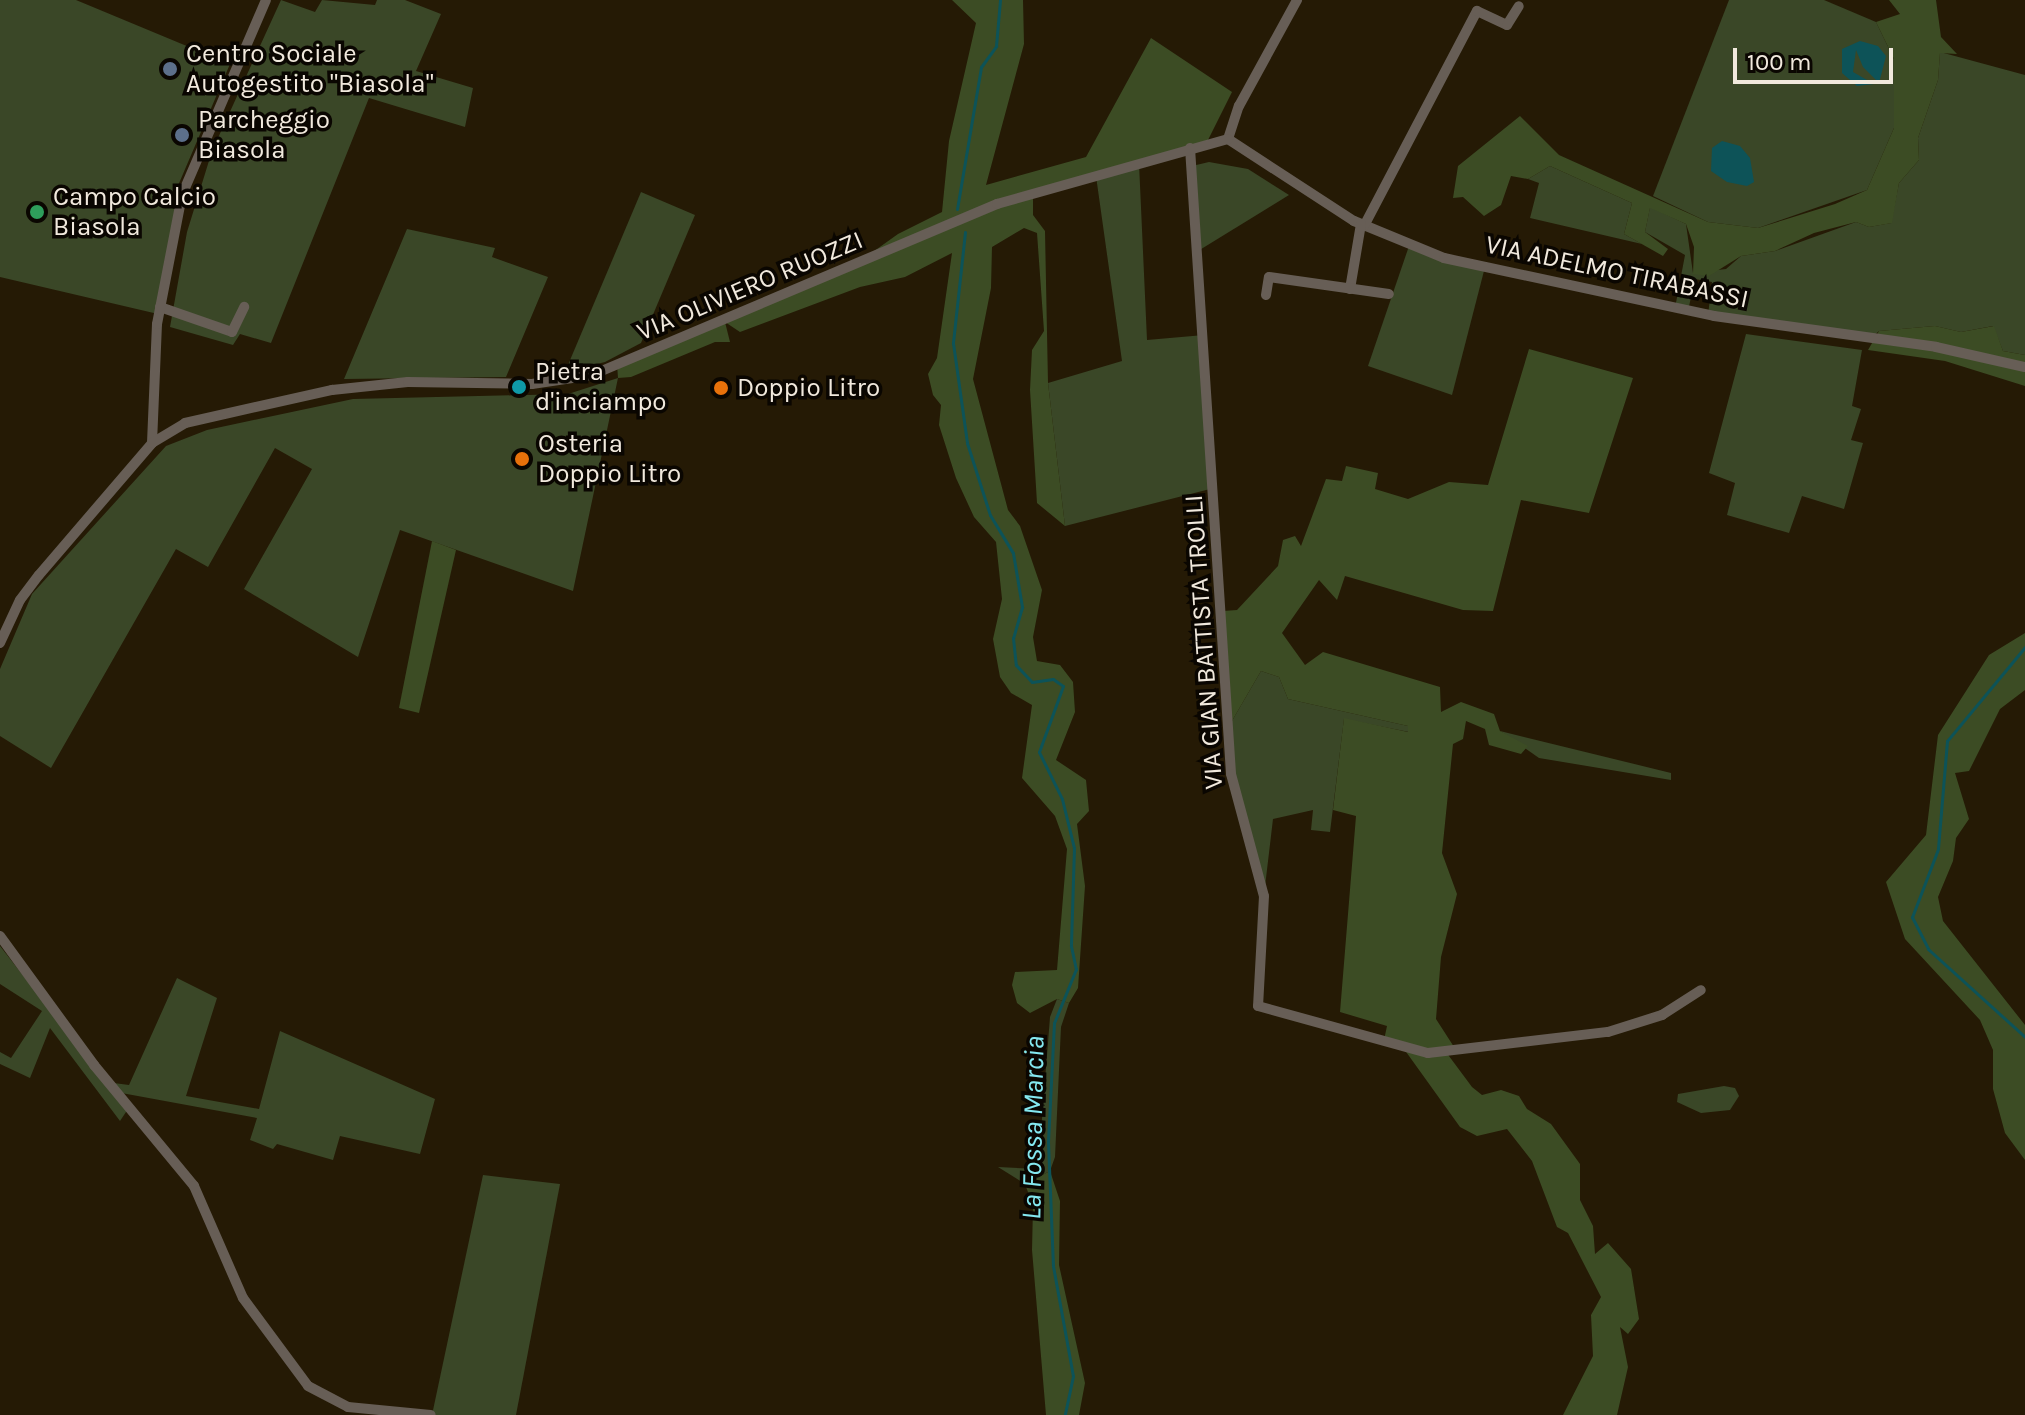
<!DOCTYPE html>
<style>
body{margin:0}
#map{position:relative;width:2025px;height:1415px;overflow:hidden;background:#251a05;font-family:Karla,sans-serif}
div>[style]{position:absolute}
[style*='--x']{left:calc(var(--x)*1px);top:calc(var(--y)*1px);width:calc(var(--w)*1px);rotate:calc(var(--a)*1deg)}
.green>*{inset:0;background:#3a4727}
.forest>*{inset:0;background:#3c4c24}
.water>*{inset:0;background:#0d5358}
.stream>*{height:3px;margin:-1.5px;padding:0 1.5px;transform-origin:1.5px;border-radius:1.5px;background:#0d5358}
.minor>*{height:10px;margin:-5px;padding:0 5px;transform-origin:5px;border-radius:5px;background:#675e56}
.dots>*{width:22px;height:22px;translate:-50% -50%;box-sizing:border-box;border:4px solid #0a0601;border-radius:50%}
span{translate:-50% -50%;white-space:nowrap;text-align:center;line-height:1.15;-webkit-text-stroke:7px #0a0601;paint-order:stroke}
.poi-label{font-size:26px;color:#f1e9dd}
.left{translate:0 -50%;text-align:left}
.street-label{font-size:26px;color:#f1e9dd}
.water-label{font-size:28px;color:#84e8f0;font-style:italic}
.scale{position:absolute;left:1733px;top:48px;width:160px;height:36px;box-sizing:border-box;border:4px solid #f1e9dd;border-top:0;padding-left:10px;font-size:24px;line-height:28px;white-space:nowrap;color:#f1e9dd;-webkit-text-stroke:6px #0a0601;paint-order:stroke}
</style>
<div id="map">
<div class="green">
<i style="clip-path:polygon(0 0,76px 0,230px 64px,177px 188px,184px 190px,158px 314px,0 277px)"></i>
<i style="clip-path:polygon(281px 0,315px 12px,322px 0,375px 5px,377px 0,405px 0,441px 14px,416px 71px,473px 88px,465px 127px,369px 98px,271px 343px,240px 334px,233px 345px,170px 327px,187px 232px,212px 151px)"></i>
<i style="clip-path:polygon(1729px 0,1824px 0,1876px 22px,1894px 59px,1894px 128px,1867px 190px,1758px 228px,1708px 222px,1653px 196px)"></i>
<i style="clip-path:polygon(1940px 52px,2025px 75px,2025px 355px,2003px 351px,1993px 326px,1961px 332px,1935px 326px,1879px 331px,1870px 339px,1708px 315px,1712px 282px,1695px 279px,1688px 311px,1675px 308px,1685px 255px,1645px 232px,1650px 207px,1686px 224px,1693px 273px,1726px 269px,1741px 256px,1775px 251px,1856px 222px,1869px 227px,1891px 223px,1899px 183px,1919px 160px,1918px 138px,1938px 80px)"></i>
<i style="clip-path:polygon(1209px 162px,1248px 169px,1289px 195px,1198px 251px,1192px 166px)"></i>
<i style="clip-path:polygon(1139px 163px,1147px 340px,1204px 335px,1214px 488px,1065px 526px,1048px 383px,1122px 361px,1096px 176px)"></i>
<i style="clip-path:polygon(1550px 166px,1632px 203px,1624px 234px,1642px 244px,1530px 218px,1539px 183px,1528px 179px)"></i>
<i style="clip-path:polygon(641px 192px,695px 215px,641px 343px,605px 362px,565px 372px)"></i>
<i style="clip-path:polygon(407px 229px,495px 248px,492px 257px,548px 277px,506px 377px,344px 379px)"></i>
<i style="clip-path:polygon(1409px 246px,1485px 267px,1452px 395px,1368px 366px)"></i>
<i style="clip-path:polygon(1746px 334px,1862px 350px,1852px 406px,1861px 409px,1851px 440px,1863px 443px,1844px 509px,1802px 496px,1789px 533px,1727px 515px,1735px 483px,1709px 473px)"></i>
<i style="clip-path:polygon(618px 378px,573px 591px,400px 530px,358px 657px,244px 589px,312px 469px,275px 448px,208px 567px,176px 549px,51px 768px,0 736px,0 669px,32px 594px,166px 446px,207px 430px,353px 399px,568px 394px)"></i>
<i style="clip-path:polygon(1261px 671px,1279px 677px,1288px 699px,1408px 726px,1409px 732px,1344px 719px,1330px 832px,1311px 830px,1313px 810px,1273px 819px,1264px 895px,1231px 774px,1229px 726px)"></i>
<i style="clip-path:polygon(1500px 731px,1671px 773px,1671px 780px,1539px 758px)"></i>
<i style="clip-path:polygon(0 946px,106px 1082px,129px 1085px,177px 978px,217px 998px,186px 1096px,259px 1109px,280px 1031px,435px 1099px,420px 1154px,340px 1136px,333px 1160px,277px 1144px,273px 1149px,250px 1140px,257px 1118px,116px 1092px,128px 1109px,120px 1121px,50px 1028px,30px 1078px,0 1064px,0 1052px,11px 1058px,42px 1011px,0 984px)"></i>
<i style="clip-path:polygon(1057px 999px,1069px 1003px,1061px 1027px,1055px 1157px,1050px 1171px,1025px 1184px,998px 1167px,1038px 1169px,1050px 1017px)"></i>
<i style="clip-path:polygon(1724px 1086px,1735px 1088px,1739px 1096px,1730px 1110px,1701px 1113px,1677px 1102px,1678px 1094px)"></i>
<i style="clip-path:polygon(483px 1175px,560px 1184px,516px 1415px,432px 1415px)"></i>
</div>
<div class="forest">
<i style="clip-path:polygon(952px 0,1023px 0,1024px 44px,986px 185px,1086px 157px,1151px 38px,1232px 92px,1206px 144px,1033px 194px,1033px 215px,1045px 231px,1048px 383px,1065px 526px,1037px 503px,1030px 390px,1032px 350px,1044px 331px,1037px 233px,1024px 228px,992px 247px,991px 288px,973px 379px,1008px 510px,1020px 526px,1042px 590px,1033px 637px,1037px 661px,1060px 665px,1073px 682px,1075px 712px,1056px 760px,1086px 780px,1089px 811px,1077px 824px,1085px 886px,1078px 988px,1069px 1003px,1057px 999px,1030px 1013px,1017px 1003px,1012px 985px,1015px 972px,1057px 970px,1067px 849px,1055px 816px,1022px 778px,1032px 705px,1011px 693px,1000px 677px,993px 639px,1002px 599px,996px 542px,974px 517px,956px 478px,939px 425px,941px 405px,933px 395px,928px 374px,937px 358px,952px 253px,905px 277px,860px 287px,740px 332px,725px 322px,730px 342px,715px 342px,631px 377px,618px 378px,617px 364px,856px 264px,898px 234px,942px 212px,949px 141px,976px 23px)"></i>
<i style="clip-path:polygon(1889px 0,1936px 0,1941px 37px,1957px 54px,1940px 53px,1938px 80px,1918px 138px,1919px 160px,1899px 183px,1892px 223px,1869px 227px,1856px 222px,1814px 233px,1775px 251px,1741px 256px,1709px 276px,1693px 274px,1694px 247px,1686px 224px,1650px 208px,1645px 232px,1668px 249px,1663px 256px,1624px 234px,1632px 203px,1550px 166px,1528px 179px,1511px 176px,1501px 205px,1484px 216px,1463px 197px,1453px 198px,1458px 166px,1520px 116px,1559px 155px,1708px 222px,1758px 228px,1835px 204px,1867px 190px,1894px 128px,1894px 59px,1876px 22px,1900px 14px)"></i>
<i style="clip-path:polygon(1935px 326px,1961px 332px,1994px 326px,2003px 351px,2025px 355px,2025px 386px,1945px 361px,1868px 350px,1879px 331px)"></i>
<i style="clip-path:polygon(1529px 349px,1633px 378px,1589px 513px,1521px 500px,1493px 611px,1463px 610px,1345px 576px,1337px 600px,1319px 580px,1282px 633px,1305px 665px,1323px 652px,1440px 687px,1441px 712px,1461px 702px,1494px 714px,1500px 731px,1528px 746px,1521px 754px,1489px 745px,1485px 729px,1466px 721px,1463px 739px,1453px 744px,1442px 853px,1457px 894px,1441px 957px,1436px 1019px,1456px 1050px,1446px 1052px,1472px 1087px,1482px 1095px,1501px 1090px,1519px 1096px,1527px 1109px,1551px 1124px,1580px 1164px,1580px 1200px,1593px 1226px,1595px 1254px,1608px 1243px,1631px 1269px,1639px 1319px,1628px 1334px,1620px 1327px,1628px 1367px,1617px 1415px,1563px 1415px,1593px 1356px,1591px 1315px,1601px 1297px,1568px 1233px,1557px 1227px,1532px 1161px,1507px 1129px,1477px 1136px,1460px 1127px,1404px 1049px,1384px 1040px,1387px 1026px,1340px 1012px,1356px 816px,1333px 810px,1344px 718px,1408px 732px,1408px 726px,1288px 699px,1279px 677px,1261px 671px,1229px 726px,1223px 611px,1237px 610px,1278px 566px,1283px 540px,1295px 536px,1301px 546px,1326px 479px,1342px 481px,1346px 466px,1378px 473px,1375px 489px,1408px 499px,1449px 482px,1488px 485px)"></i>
<i style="clip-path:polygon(432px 541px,456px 550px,419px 713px,399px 708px)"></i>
<i style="clip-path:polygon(2025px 633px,2025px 690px,2000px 709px,1969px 771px,1955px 773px,1969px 819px,1956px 838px,1953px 861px,1938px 897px,1943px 921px,2025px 1025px,2025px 1160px,2005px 1133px,1993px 1089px,1993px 1050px,1980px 1020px,1905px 939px,1886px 882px,1926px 835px,1938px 735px,1989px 655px)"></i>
<i style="clip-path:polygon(1050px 1171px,1060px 1201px,1059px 1265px,1085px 1383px,1079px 1415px,1046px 1415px,1032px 1250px,1033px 1206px,1025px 1184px)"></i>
</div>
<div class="water">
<i style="clip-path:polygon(1860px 41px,1878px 46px,1886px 56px,1879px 83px,1863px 67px,1856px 50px,1853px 72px,1874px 84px,1857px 86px,1842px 73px,1842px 49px)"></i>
<i style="clip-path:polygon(1722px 141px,1740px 146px,1750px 158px,1754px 182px,1747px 186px,1727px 182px,1711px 171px,1712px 148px)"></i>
</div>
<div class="stream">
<i style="--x:957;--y:209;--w:144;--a:-80.4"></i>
<i style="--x:981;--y:67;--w:26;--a:-54"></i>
<i style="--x:996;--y:46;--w:46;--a:-85"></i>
<i style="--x:965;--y:232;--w:112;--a:96.2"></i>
<i style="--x:953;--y:343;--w:101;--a:82"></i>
<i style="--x:967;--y:443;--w:76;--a:72.3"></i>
<i style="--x:990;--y:515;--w:44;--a:58.8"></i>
<i style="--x:1013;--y:553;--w:55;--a:80.5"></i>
<i style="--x:1022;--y:607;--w:32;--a:106"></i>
<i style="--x:1013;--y:638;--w:27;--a:84"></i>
<i style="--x:1016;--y:665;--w:23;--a:47"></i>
<i style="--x:1032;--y:682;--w:21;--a:-8"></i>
<i style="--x:1053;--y:679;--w:12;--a:35"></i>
<i style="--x:1063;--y:686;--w:70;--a:110"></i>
<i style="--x:1039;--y:752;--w:52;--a:63.9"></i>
<i style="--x:1062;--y:799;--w:50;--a:76.2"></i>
<i style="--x:1074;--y:848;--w:98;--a:91.8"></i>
<i style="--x:1071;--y:946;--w:24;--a:78"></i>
<i style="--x:1076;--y:969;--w:58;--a:112.2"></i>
<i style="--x:1054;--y:1023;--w:119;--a:92.9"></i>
<i style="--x:1048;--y:1142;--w:124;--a:87.7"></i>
<i style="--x:1053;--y:1266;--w:112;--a:79.7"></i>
<i style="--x:1073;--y:1376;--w:40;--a:102"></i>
<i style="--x:2025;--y:647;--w:122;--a:129.7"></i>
<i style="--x:1947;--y:741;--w:108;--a:94.8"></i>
<i style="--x:1938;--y:849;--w:73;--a:110.9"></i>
<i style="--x:1912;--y:917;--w:36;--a:63"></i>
<i style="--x:1928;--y:949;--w:131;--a:42.2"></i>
</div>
<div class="minor">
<i style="--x:1228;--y:139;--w:150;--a:33.1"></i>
<i style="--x:1354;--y:221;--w:97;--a:22.3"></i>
<i style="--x:1444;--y:258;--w:276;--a:12.1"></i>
<i style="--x:1714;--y:316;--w:224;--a:7.9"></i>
<i style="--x:1936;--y:347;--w:91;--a:12.7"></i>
<i style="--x:1228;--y:139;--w:35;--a:-72"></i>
<i style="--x:1239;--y:106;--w:121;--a:-61.3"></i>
<i style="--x:1190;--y:148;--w:627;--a:86.25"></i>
<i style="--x:1231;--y:774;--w:126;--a:74.9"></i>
<i style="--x:1264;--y:896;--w:110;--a:93.1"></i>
<i style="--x:1258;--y:1006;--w:176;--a:15.5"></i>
<i style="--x:1428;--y:1053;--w:181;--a:-6.7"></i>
<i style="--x:1608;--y:1032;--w:57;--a:-17.5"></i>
<i style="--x:1662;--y:1015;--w:46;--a:-32.7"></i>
<i style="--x:1364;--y:226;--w:243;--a:-62.3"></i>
<i style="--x:1477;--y:11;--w:33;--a:25"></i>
<i style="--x:1507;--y:25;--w:22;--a:-58"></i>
<i style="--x:1350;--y:289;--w:66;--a:-80.4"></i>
<i style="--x:1266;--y:295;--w:18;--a:-81"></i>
<i style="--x:1269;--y:277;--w:121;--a:8.1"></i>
<i style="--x:160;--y:307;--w:76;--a:19.1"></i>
<i style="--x:232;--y:332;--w:28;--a:-64"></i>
<i style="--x:152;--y:443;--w:119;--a:-87.6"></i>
<i style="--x:157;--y:324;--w:131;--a:-79"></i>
<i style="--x:182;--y:195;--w:212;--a:-66.7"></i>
<i style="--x:0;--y:643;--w:47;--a:-65.1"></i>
<i style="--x:20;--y:600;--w:31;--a:-53"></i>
<i style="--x:39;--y:575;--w:174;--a:-49.4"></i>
<i style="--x:152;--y:443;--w:39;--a:-31"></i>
<i style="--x:185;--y:423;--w:151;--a:-12.7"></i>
<i style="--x:332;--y:390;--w:76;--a:-6"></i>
<i style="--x:408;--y:382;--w:124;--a:0.9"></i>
<i style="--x:532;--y:384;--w:61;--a:-8.5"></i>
<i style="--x:592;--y:375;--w:440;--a:-22.9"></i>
<i style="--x:997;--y:204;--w:240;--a:-15.7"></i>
<i style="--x:0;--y:936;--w:160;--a:53.9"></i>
<i style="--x:94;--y:1065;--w:157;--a:50.4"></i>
<i style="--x:194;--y:1186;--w:122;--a:66.4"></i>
<i style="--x:243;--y:1298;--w:109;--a:53.5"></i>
<i style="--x:308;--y:1386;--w:45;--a:27.7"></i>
<i style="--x:348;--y:1407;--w:83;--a:5.5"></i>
</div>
<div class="dots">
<i style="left:170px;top:69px;background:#5c6f8a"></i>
<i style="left:182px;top:135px;background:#5c6f8a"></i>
<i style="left:37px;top:212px;background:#2e9e5b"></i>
<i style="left:519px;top:387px;background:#0f9aa8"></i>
<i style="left:721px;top:388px;background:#e8710a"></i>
<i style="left:522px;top:459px;background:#e8710a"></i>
</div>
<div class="poi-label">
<span class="left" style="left:186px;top:69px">Centro Sociale<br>Autogestito "Biasola"</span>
<span class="left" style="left:198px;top:135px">Parcheggio<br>Biasola</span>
<span class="left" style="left:53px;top:212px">Campo Calcio<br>Biasola</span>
<span class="left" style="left:535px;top:387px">Pietra<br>d'inciampo</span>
<span class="left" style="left:737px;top:388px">Doppio Litro</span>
<span class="left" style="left:538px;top:459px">Osteria<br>Doppio Litro</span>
</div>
<div class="street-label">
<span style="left:1617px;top:272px;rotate:12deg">VIA ADELMO TIRABASSI</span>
<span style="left:750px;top:286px;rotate:-23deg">VIA OLIVIERO RUOZZI</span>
<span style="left:1204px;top:642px;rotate:-94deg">VIA GIAN BATTISTA TROLLI</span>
</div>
<div class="water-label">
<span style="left:1033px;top:1128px;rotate:-89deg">La Fossa Marcia</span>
</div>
<div class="scale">100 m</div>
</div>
